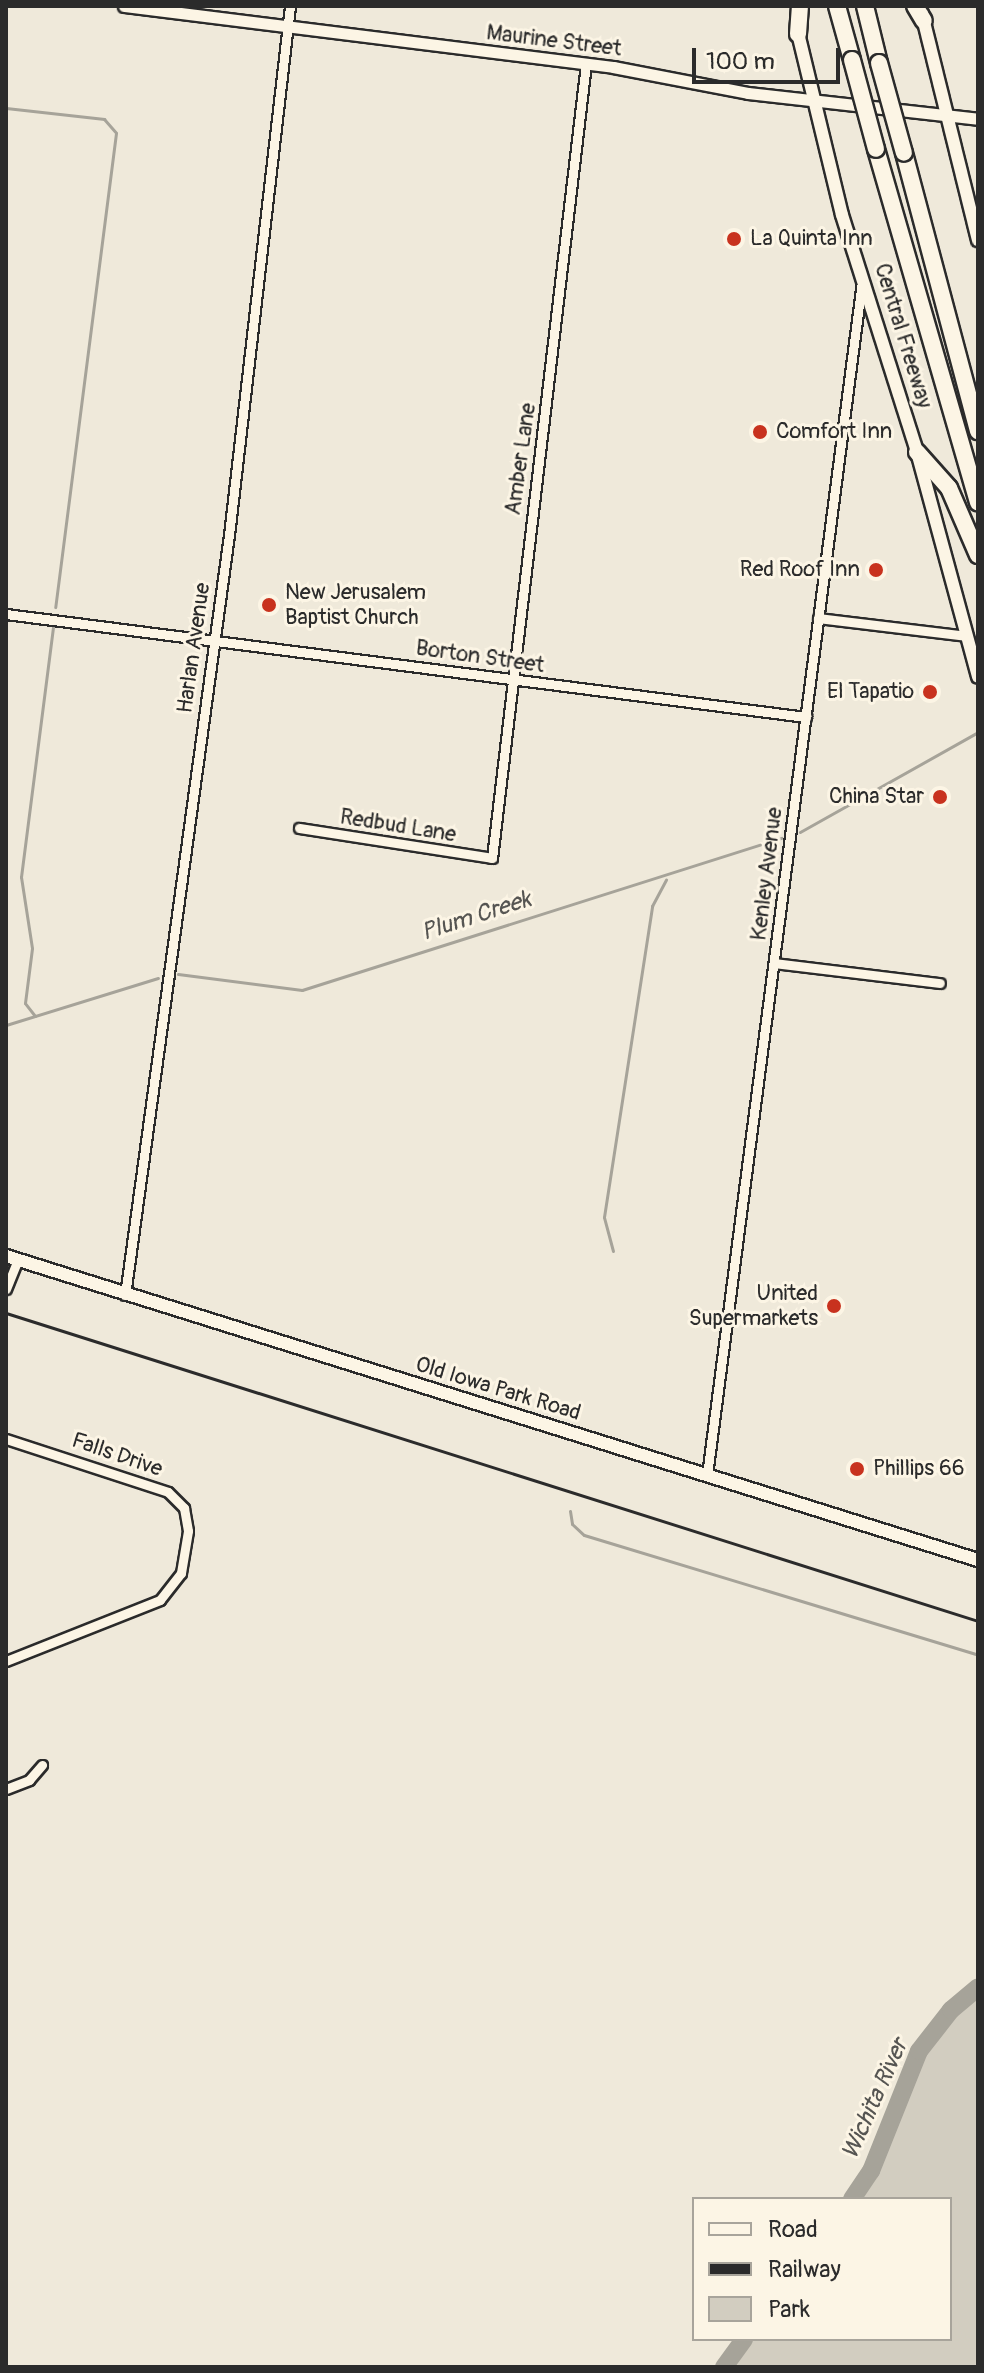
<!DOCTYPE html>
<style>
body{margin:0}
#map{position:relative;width:984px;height:2373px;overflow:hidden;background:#efe9da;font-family:Pangolin,sans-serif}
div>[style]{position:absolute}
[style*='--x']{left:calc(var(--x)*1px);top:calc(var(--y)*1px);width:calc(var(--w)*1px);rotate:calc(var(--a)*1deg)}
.green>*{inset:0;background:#d2cdc0}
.stream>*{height:3px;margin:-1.5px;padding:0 1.5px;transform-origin:1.5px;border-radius:1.5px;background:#a6a399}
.river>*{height:18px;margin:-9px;padding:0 9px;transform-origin:9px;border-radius:9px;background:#a6a399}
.roads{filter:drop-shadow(2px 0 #2b2b2b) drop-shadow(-2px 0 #2b2b2b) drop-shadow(0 2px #2b2b2b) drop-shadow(0 -2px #2b2b2b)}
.minor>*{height:9px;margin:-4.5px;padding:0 4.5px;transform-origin:4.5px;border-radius:4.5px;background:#fcf5e5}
.tertiary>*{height:11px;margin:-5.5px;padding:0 5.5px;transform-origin:5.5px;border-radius:5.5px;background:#fcf5e5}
.secondary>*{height:12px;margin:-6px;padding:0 6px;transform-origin:6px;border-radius:6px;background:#fcf5e5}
.motorway>*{height:16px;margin:-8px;padding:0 8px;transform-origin:8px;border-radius:8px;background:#fcf5e5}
.rail>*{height:3px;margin:-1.5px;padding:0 1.5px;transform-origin:1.5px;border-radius:1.5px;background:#2b2b2b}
.bridges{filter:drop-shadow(2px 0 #2b2b2b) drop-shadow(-2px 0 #2b2b2b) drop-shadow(0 2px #2b2b2b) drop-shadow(0 -2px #2b2b2b)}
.motorway-bridge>*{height:16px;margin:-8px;padding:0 8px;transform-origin:8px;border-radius:8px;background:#fcf5e5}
.dots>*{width:22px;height:22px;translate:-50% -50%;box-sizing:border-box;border:4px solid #fcf5e5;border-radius:50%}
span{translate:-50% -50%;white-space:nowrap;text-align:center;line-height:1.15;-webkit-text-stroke:6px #fcf5e5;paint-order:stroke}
.street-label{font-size:22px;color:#2b2b2b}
.poi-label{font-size:22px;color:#2b2b2b}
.left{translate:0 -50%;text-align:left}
.right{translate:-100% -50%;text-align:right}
.water-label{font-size:24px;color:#565552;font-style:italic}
.frame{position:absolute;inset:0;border:8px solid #2b2b2b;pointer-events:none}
.legend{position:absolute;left:692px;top:2197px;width:260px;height:144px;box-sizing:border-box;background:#fcf5e5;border:2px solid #a8a49b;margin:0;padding:10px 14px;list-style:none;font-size:24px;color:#2b2b2b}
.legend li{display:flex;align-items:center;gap:16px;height:40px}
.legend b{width:40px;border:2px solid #a8a49b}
.scale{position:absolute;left:692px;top:48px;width:148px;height:36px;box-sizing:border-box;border:4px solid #2b2b2b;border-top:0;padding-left:10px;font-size:24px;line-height:28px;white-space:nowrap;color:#2b2b2b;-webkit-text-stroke:6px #fcf5e5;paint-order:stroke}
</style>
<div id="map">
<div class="green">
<i style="clip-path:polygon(978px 1987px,978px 2367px,724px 2367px,744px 2339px,950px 2339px,950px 2199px,852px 2199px,871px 2171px,919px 2051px,951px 2010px)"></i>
</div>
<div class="stream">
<i style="--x:6;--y:108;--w:99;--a:6.4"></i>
<i style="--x:104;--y:119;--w:18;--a:49"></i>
<i style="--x:116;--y:133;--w:478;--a:97.3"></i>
<i style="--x:800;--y:832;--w:204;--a:-29.3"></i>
<i style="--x:178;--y:974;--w:125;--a:7.4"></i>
<i style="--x:302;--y:990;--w:503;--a:-17.61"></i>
<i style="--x:35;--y:1016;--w:16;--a:-128"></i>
<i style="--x:25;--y:1003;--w:55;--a:-82.7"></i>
<i style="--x:32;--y:948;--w:72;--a:-98.8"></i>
<i style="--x:21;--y:877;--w:253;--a:-82.7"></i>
<i style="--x:6;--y:1025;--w:159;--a:-17.2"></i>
<i style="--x:613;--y:1251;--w:35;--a:-105"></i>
<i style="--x:604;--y:1217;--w:315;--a:-81.2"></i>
<i style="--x:652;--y:906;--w:30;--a:-62"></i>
<i style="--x:570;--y:1511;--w:13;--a:81"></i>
<i style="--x:572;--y:1524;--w:16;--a:43"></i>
<i style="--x:584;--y:1535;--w:412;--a:16.9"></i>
</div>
<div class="river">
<i style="--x:852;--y:2199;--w:34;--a:-56"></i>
<i style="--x:871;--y:2171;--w:129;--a:-68.2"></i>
<i style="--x:919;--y:2051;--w:52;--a:-52"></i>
<i style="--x:951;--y:2010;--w:35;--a:-40"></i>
<i style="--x:724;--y:2367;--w:34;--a:-54"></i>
</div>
<div class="roads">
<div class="minor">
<i style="--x:6;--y:614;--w:807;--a:7.34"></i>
<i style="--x:818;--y:618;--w:150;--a:6.9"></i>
<i style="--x:299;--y:828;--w:195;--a:8.8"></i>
<i style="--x:492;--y:858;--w:800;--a:-83.25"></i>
<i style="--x:774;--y:963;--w:167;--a:6.9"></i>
<i style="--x:6;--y:1289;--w:32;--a:-68"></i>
<i style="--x:125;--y:1295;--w:767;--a:-82.21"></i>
<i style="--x:229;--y:535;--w:533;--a:-83.42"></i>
<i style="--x:6;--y:1439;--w:170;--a:18.1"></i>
<i style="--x:168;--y:1492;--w:23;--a:45"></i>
<i style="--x:184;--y:1508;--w:23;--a:80"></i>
<i style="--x:188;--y:1531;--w:43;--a:99.5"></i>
<i style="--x:181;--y:1573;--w:34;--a:128"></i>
<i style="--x:160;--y:1600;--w:166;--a:158.4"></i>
<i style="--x:707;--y:1475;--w:1204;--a:-82.6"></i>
<i style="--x:6;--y:1789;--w:25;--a:-21"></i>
<i style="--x:29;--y:1780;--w:20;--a:-49"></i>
</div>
<div class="tertiary">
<i style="--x:124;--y:6;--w:493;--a:7.1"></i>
<i style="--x:613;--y:67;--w:137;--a:10.9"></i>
<i style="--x:748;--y:93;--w:231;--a:6.4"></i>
</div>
<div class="secondary">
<i style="--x:922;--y:14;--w:233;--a:76.1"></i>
<i style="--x:797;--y:29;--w:191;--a:76.4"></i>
<i style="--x:842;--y:215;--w:249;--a:72.4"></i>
<i style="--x:917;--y:452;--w:233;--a:74.8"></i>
<i style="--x:6;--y:1256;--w:1018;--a:17.37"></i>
</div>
<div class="motorway">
<i style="--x:837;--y:6;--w:56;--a:74.5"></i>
<i style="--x:865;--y:6;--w:59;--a:76.2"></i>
<i style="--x:915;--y:6;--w:17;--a:59"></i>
<i style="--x:798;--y:34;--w:28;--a:-86"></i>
<i style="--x:876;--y:149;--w:368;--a:73.9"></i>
<i style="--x:904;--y:153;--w:288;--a:75.1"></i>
<i style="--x:917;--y:452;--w:48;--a:48.4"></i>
<i style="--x:949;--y:488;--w:73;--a:66.6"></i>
</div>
</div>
<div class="rail">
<i style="--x:6;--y:1313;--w:1020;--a:17.58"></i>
</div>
<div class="bridges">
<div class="motorway-bridge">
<i style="--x:852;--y:60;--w:92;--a:74.9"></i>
<i style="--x:879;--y:63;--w:93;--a:74.5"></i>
</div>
</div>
<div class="dots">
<i style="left:734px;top:239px;background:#c8321e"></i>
<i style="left:760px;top:432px;background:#c8321e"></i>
<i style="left:876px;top:570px;background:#c8321e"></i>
<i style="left:269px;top:605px;background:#c8321e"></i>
<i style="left:930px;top:692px;background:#c8321e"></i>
<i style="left:940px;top:797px;background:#c8321e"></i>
<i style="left:834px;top:1306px;background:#c8321e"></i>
<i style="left:857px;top:1469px;background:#c8321e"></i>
</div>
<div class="street-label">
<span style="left:554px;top:41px;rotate:7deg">Maurine Street</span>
<span style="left:903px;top:336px;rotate:73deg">Central Freeway</span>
<span style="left:521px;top:459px;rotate:-82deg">Amber Lane</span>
<span style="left:194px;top:648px;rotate:-82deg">Harlan Avenue</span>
<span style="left:480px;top:657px;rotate:8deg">Borton Street</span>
<span style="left:398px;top:826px;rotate:9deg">Redbud Lane</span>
<span style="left:767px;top:874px;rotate:-83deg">Kenley Avenue</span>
<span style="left:498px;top:1389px;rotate:17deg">Old Iowa Park Road</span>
<span style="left:117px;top:1455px;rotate:19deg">Falls Drive</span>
</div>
<div class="poi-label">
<span class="left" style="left:750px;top:239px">La Quinta Inn</span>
<span class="left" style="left:776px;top:432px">Comfort Inn</span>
<span class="right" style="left:860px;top:570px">Red Roof Inn</span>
<span class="left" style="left:285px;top:605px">New Jerusalem<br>Baptist Church</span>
<span class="right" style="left:914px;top:692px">El Tapatio</span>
<span class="right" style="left:924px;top:797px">China Star</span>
<span class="right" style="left:818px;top:1306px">United<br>Supermarkets</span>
<span class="left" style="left:873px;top:1469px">Phillips 66</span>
</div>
<div class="water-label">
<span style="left:476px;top:916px;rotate:-18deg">Plum Creek</span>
<span style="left:875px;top:2099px;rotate:-66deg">Wichita River</span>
</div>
<div class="frame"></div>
<ul class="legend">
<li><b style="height:10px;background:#fcf5e5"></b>Road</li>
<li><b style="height:10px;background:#2b2b2b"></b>Railway</li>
<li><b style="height:22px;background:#d2cdc0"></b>Park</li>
</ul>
<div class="scale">100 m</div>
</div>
